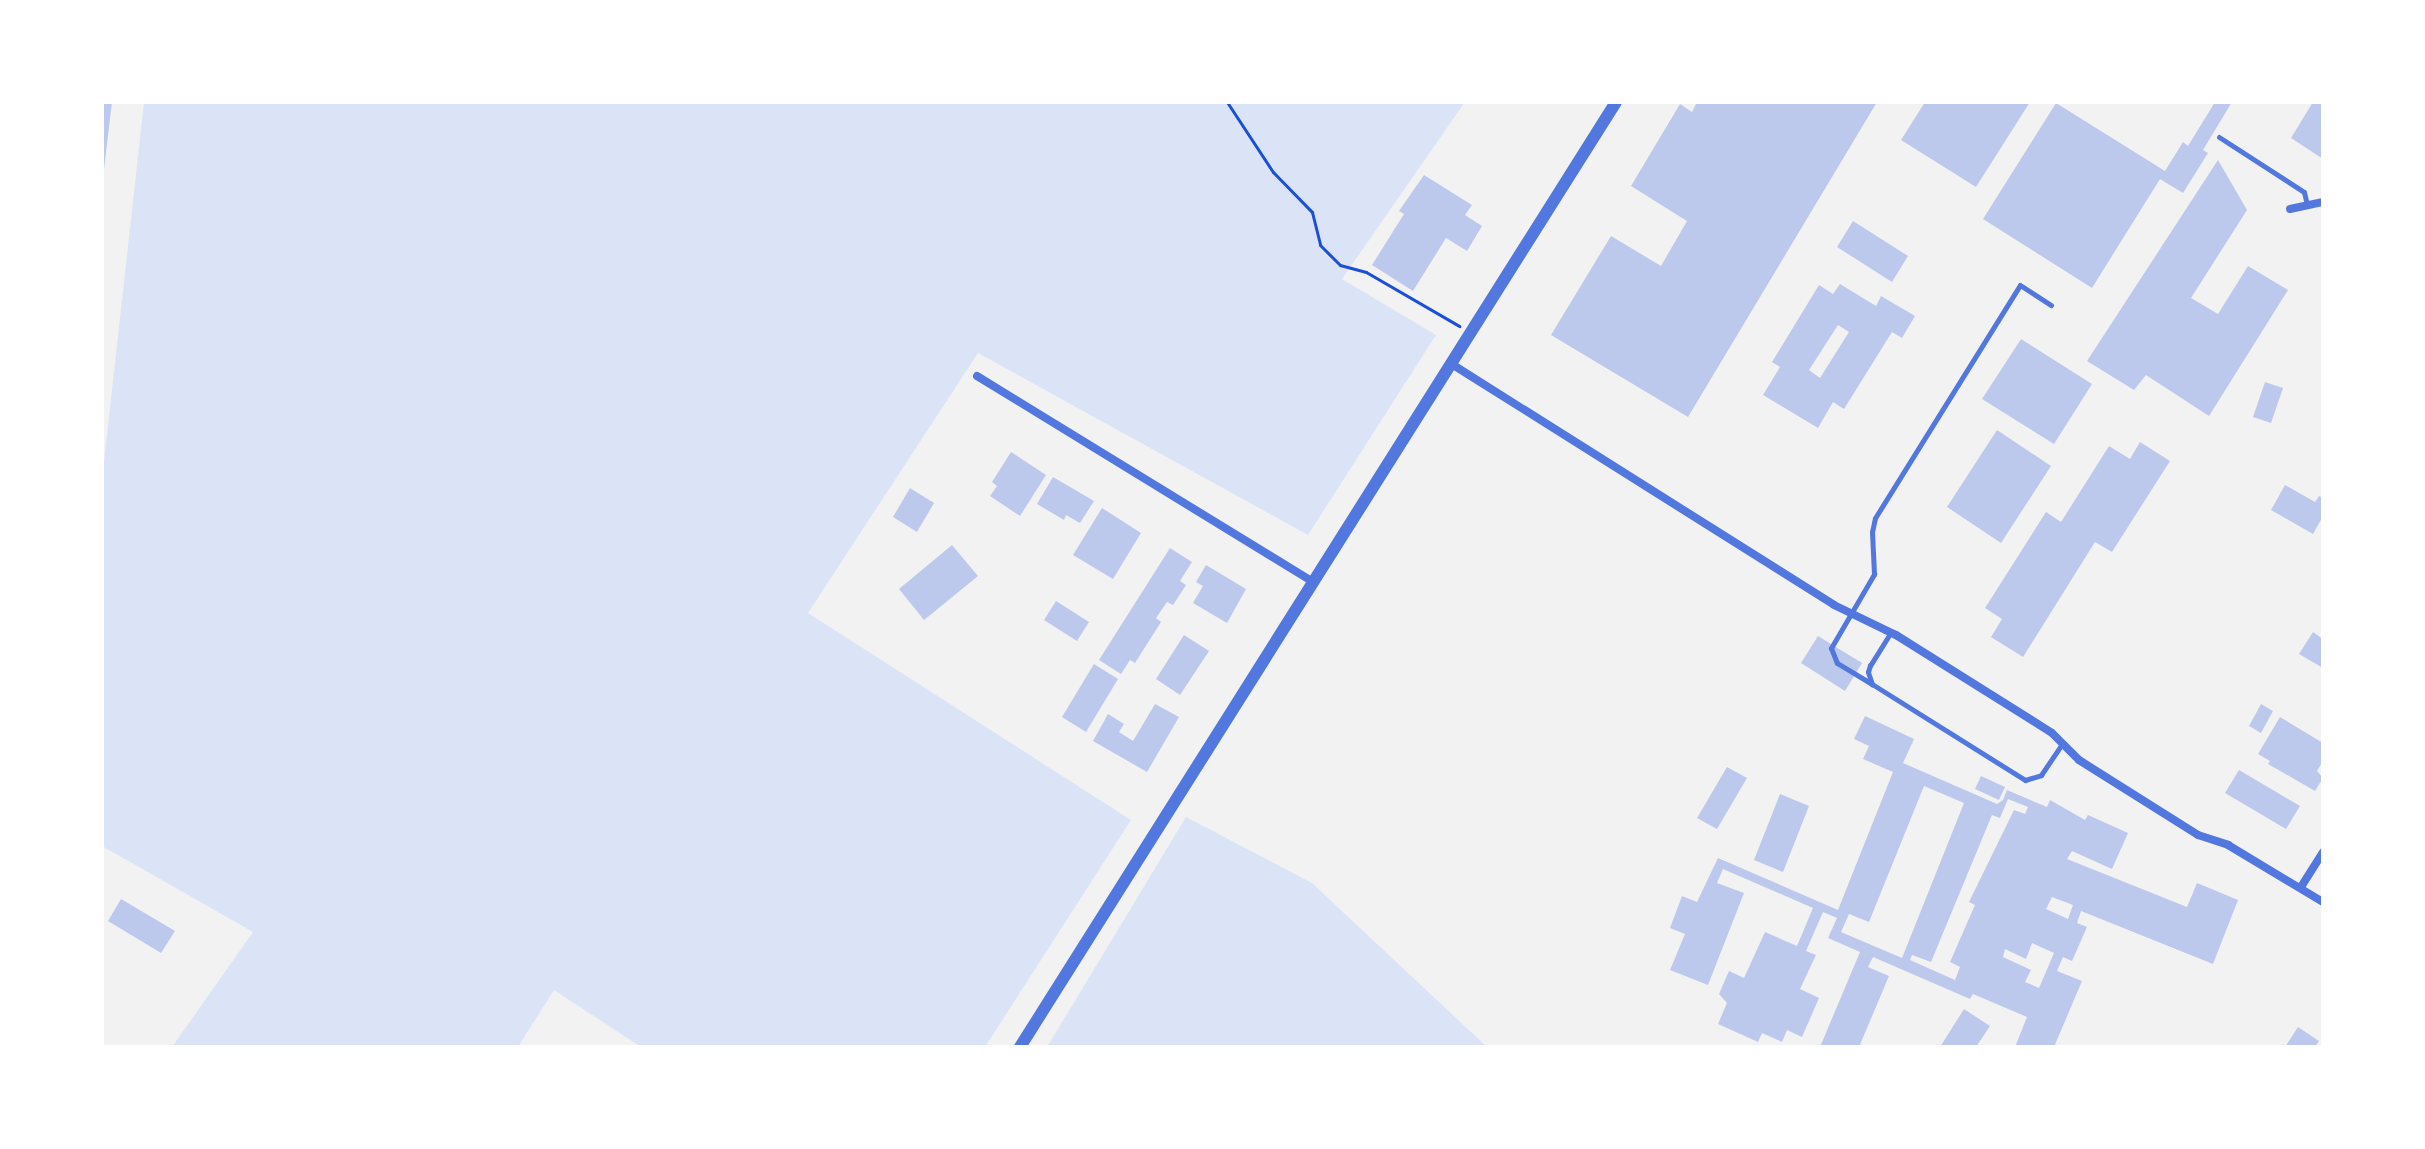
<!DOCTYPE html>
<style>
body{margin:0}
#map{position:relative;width:2425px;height:1149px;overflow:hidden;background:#f2f2f2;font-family:"Alegreya Sans",sans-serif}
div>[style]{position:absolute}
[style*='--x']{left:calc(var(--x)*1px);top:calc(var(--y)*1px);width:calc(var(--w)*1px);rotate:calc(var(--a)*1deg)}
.green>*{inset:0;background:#dbe4f7}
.building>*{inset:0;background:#bdc9ec}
.path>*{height:3px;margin:-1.5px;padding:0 1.5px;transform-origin:1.5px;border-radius:1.5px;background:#1d4ed8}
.service>*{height:5px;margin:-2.5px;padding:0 2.5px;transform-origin:2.5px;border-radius:2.5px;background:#5277de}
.minor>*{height:8px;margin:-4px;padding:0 4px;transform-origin:4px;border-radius:4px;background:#5277de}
.tertiary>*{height:12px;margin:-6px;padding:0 6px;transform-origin:6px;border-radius:6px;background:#5277de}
span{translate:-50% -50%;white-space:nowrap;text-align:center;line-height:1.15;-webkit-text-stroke:8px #fff;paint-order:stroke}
.frame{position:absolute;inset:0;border:104px solid #fff;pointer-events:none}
</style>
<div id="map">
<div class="green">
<i style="clip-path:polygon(144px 102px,1465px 102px,1342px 279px,1436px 335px,1308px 535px,978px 353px,808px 613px,1131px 820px,985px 1047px,641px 1047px,554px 990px,518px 1047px,172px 1047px,253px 932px,102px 846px,102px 479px)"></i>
<i style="clip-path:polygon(1186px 817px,1312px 883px,1487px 1047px,1047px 1047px)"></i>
</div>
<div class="building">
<i style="clip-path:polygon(102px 102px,112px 102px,104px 169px,102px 169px)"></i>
<i style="clip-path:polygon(1697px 102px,1877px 102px,1688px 417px,1551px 335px,1611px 236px,1661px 266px,1687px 221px,1631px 186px,1680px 104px,1692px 112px)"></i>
<i style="clip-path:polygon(1925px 102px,2030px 102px,1976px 187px,1901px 140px)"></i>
<i style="clip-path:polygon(2215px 102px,2232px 102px,2203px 150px,2208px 153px,2183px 193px,2160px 179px,2092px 288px,1983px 219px,2056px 103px,2165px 171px,2183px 142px,2188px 146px)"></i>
<i style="clip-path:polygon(2313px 102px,2323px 102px,2323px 159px,2291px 138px)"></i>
<i style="clip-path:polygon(2218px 160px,2247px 210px,2191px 298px,2218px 314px,2248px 266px,2288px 290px,2209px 416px,2146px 375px,2134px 390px,2087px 361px)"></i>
<i style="clip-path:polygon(1424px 175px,1472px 205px,1465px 215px,1482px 226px,1467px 251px,1446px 238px,1413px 291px,1372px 265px,1404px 214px,1399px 211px)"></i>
<i style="clip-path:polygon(1853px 221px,1908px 256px,1892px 282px,1837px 247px)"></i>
<i style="clip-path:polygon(evenodd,1840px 284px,1876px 306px,1881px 296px,1915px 316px,1902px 338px,1892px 332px,1844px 409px,1833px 402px,1818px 428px,1763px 395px,1780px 367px,1772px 362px,1819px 285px,1833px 294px,1840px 284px,1838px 325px,1849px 332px,1820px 378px,1809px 370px,1838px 325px)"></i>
<i style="clip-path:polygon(2021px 339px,2092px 384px,2054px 444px,1982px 399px)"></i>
<i style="clip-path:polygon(2265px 382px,2283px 388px,2271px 423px,2253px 417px)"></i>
<i style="clip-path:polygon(1997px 430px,2051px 466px,2001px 543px,1947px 507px)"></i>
<i style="clip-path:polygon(2140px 442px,2170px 461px,2112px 552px,2095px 542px,2023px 657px,1991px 637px,2002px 619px,1985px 608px,2046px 512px,2061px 522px,2109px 446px,2130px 459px)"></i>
<i style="clip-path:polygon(1011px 452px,1046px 475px,1020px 516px,990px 496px,997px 486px,992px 482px)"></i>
<i style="clip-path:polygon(1053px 477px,1094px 501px,1080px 523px,1066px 515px,1064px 520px,1037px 504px)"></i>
<i style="clip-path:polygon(2285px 485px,2315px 502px,2319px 496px,2323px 498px,2323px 516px,2313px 534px,2271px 510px)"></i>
<i style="clip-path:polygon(910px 488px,934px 503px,917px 532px,893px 517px)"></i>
<i style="clip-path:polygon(1102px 508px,1141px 533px,1113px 579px,1073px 555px)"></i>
<i style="clip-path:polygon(952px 545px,978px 576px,924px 620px,899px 589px)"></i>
<i style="clip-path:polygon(1170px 548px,1192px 562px,1180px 581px,1186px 585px,1173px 605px,1167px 602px,1156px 618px,1161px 622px,1135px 663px,1130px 660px,1121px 674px,1099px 660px)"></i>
<i style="clip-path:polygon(1206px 565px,1246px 589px,1227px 623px,1193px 603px,1203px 586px,1196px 582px)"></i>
<i style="clip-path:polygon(1056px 601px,1089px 622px,1077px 641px,1044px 620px)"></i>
<i style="clip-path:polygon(2313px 632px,2323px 639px,2323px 668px,2299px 654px)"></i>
<i style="clip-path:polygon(1184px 635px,1209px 651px,1180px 695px,1156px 679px)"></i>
<i style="clip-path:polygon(1818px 636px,1862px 663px,1845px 691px,1801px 663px)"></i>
<i style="clip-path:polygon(1094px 664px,1118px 679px,1086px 732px,1062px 717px)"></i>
<i style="clip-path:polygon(1155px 704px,1179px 717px,1147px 772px,1093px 741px,1108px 714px,1124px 724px,1119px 732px,1133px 741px)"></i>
<i style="clip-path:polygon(2261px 704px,2273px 711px,2261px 733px,2249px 726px)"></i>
<i style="clip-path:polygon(evenodd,1865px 716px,1914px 739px,1903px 763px,1997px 804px,2003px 800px,2007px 790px,2047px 807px,2050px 800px,2085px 820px,2088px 815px,2128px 833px,2112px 869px,2072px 851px,2067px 859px,2187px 907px,2197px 883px,2238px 900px,2213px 964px,2081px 911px,2077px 923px,2087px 927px,2072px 961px,2063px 957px,2057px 971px,2082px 981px,2054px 1047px,2015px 1047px,2027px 1017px,1973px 994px,1970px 999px,1873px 957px,1868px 967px,1889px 976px,1859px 1047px,1820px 1047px,1860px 952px,1828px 938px,1837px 918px,1823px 912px,1806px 951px,1816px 955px,1800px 989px,1819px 998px,1802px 1037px,1787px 1030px,1782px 1042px,1762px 1033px,1758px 1042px,1718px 1024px,1727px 1003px,1719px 994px,1729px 971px,1744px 978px,1765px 932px,1797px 946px,1813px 908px,1723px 869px,1717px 883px,1744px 893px,1708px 985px,1670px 970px,1685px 934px,1670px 928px,1682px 896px,1697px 902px,1718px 858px,1838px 910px,1893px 772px,1863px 759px,1869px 746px,1854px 739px,1865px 716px,1924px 786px,1964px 803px,1902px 958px,1841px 932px,1849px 914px,1869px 922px,1924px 786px,1865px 716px,2008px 799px,2028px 807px,2025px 814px,2014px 810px,1969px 902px,1975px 905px,1950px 962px,1960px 967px,1955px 980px,1910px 960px,1912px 955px,1931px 962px,1992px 815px,2000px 818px,2008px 799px,1865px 716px,2052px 897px,2073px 905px,2068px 919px,2046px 909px,2052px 897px,1865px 716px,2032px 943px,2054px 953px,2039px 988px,2025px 982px,2031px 970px,2003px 957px,2005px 949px,2026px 959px,2032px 943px)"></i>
<i style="clip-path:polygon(2280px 717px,2323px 743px,2323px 761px,2317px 771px,2323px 778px,2315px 791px,2268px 764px,2270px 761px,2258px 754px)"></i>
<i style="clip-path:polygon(1727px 767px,1747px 778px,1717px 829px,1697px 818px)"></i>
<i style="clip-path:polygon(2239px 770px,2300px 806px,2286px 829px,2225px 793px)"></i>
<i style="clip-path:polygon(1981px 776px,2005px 787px,1999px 800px,1975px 789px)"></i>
<i style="clip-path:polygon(1780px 794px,1809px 806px,1783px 872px,1754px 860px)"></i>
<i style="clip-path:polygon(121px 899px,175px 931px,161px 953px,108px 921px)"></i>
<i style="clip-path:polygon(1964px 1009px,1990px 1026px,1976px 1047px,1940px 1047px)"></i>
<i style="clip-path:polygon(2298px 1027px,2319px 1041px,2315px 1047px,2285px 1047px)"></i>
</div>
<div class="path">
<i style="--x:1227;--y:102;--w:84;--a:56.7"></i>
<i style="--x:1273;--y:172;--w:56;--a:45.7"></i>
<i style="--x:1312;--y:212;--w:34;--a:76"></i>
<i style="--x:1320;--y:245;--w:28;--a:45"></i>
<i style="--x:1340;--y:265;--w:27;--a:15"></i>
<i style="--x:1366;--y:272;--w:108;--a:30.1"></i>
</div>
<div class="service">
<i style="--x:2219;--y:137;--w:101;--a:32.9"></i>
<i style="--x:2304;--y:192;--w:13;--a:77"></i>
<i style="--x:1891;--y:632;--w:39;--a:122"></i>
<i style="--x:1870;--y:665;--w:7;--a:106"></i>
<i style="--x:1868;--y:672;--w:13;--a:72"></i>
<i style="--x:1872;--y:684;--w:181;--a:32.1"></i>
<i style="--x:2025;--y:780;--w:17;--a:-17"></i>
<i style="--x:2041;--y:775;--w:37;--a:-56"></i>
<i style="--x:1872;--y:684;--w:41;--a:-149"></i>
<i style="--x:1837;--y:663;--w:16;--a:-112"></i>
<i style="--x:1831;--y:648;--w:86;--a:-59.8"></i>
<i style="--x:1874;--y:574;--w:42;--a:-92.7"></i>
<i style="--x:1872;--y:532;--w:14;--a:-78"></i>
<i style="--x:1875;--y:518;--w:274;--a:-58.1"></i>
<i style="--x:2020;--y:285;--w:37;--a:33"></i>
</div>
<div class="minor">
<i style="--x:2290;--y:209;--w:34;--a:-12"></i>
<i style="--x:1450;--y:363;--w:454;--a:32.2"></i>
<i style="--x:1834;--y:605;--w:69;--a:25.8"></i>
<i style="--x:1896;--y:635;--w:184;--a:32.1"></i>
<i style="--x:2052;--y:733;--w:38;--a:45"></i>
<i style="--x:2079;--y:760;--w:141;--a:32.2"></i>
<i style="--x:2198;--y:835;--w:32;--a:18"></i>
<i style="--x:2228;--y:845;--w:111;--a:31"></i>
<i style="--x:977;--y:376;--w:396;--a:31.5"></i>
<i style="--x:2301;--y:887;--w:41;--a:-57.8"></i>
</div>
<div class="tertiary">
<i style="--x:1020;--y:1047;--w:1117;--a:-57.76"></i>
</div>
<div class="frame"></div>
</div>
